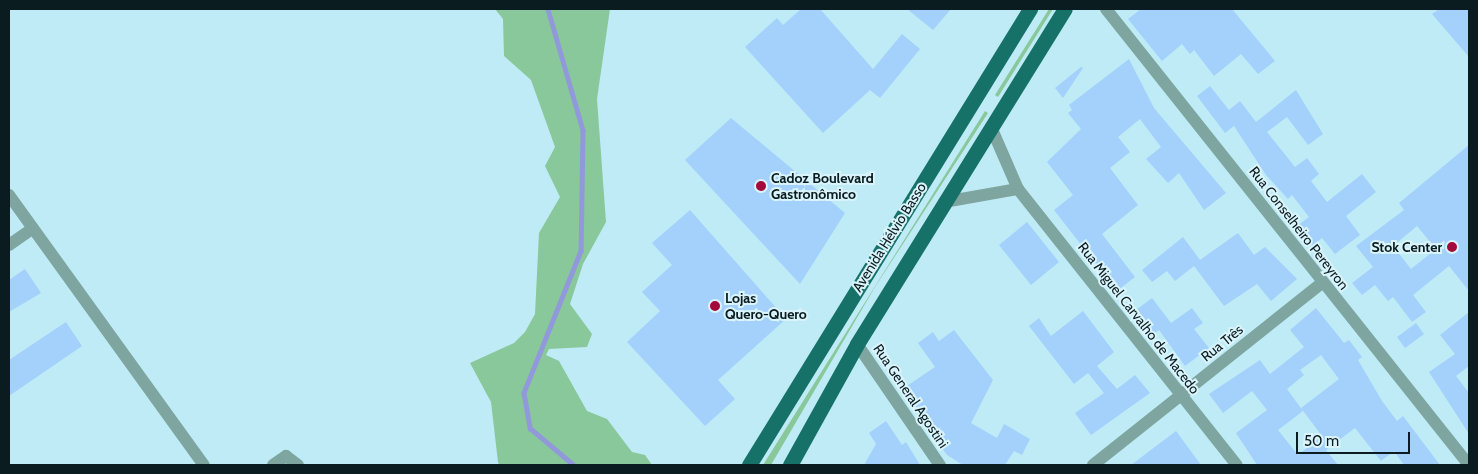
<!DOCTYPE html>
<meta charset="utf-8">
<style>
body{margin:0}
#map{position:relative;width:1478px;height:474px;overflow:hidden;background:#beebf6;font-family:Cabin,sans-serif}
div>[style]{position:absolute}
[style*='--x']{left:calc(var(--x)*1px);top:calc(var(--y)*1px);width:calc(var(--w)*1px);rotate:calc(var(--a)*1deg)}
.green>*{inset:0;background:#89c89b}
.stream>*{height:4.5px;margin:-2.25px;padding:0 2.25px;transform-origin:2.25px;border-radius:2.25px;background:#9299db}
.building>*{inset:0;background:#a3d1fc}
.street>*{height:12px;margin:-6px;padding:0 6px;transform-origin:6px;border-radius:6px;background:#7ea59f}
.primary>*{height:15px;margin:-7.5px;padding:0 7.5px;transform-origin:7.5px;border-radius:7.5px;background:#167268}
.dots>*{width:14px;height:14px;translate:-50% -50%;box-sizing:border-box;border:2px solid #daf4fb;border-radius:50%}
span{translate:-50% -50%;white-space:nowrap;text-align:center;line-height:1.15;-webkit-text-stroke:4px #daf4fb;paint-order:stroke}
.poi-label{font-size:14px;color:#0b1c20;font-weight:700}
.left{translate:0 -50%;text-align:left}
.right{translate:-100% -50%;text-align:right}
.street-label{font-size:14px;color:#0b1c20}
.frame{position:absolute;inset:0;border:10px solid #0b1c20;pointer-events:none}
.scale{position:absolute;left:1296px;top:432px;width:114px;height:22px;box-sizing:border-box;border:2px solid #0b1c20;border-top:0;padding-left:6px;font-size:15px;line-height:18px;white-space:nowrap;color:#0b1c20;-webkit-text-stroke:4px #daf4fb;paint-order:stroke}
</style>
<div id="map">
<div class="green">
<i style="clip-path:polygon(495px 9px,610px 9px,597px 99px,606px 222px,583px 264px,570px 304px,592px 334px,587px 347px,549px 349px,546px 355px,559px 361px,587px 411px,607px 419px,632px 452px,645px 455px,652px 465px,499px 465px,498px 462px,491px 402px,470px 363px,514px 343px,525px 332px,535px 314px,539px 233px,560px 197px,545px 166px,555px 147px,531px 80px,504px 56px,503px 19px)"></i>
<i style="clip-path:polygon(1049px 9px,1053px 9px,998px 97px,995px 95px)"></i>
<i style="clip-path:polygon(985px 111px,988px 113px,875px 287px,771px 465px,763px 465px)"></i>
</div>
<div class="stream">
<i style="--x:548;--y:9;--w:126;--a:73.9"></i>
<i style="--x:583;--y:130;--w:121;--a:90.9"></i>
<i style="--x:581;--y:251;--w:153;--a:111.9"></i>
<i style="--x:524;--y:393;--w:36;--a:80"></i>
<i style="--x:530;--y:428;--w:57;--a:40.1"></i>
</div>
<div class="building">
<i style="clip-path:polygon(801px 9px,820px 9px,873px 69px,902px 34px,920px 49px,880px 98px,870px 90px,823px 133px,745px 47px,777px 18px,783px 25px)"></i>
<i style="clip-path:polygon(907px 9px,951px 9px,933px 30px)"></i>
<i style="clip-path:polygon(1141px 9px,1232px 9px,1275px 61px,1258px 74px,1241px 54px,1214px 76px,1194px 50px,1190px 54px,1182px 44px,1162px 61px,1128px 19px)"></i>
<i style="clip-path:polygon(1439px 9px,1469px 9px,1469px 57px,1432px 14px)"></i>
<i style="clip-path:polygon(1129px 59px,1154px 108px,1226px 193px,1204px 210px,1179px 173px,1168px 183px,1146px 159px,1161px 147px,1140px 119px,1118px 137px,1130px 152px,1110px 168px,1138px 205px,1102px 234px,1135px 277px,1117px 291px,1054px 210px,1073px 195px,1047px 162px,1081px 129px,1068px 113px,1072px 110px,1069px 105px)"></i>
<i style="clip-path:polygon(1081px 67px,1083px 68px,1063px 98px,1055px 88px)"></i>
<i style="clip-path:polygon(1210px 86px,1229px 110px,1240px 101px,1256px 122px,1296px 90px,1323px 134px,1308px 145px,1287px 117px,1267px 132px,1295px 167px,1307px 158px,1319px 174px,1311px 181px,1327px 202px,1362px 174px,1376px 192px,1346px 216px,1360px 235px,1335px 254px,1322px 238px,1312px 246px,1297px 226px,1309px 217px,1292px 195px,1288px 199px,1266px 175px,1234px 126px,1225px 133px,1197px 96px)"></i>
<i style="clip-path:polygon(731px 118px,845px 213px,800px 284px,685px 160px)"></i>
<i style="clip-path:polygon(evenodd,1469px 145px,1469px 291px,1449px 266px,1413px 295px,1426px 312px,1412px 322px,1393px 297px,1388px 301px,1375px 285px,1362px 295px,1352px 283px,1373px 267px,1356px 246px,1404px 210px,1399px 203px,1469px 145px,1417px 226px,1436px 249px,1411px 269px,1393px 246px,1417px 226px)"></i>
<i style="clip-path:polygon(690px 210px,786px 319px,718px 380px,735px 399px,705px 426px,627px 342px,660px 311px,642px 292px,672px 265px,652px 243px)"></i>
<i style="clip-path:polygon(1027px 222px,1059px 262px,1031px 285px,999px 245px)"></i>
<i style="clip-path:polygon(1238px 233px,1254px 255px,1265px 247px,1297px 279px,1271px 301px,1257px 284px,1224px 306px,1194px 266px,1175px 281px,1167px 271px,1152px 282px,1142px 270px,1183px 237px,1200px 260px)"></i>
<i style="clip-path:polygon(25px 269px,41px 293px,9px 312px,9px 280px)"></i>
<i style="clip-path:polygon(1152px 298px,1171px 323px,1192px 308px,1203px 323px,1194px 329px,1209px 348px,1185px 366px,1159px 330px,1151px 336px,1132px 313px)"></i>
<i style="clip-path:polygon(evenodd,1316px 308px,1344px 343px,1349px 340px,1362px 357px,1358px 360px,1382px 401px,1397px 421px,1403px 416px,1440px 465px,1404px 465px,1394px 451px,1381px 461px,1355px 428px,1326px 450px,1338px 465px,1257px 465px,1236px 433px,1267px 410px,1252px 391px,1223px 413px,1209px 394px,1260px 360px,1270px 374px,1304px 347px,1290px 330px,1316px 308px,1321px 355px,1339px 379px,1301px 408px,1322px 436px,1298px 455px,1278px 430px,1303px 411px,1287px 389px,1304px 375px,1300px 370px,1321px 355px)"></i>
<i style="clip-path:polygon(1083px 311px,1114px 352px,1097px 366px,1117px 389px,1135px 375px,1150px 393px,1091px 435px,1075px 413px,1104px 393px,1088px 373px,1074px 384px,1029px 326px,1039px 318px,1051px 336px)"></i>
<i style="clip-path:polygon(1469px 312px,1469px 366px,1456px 376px,1469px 393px,1469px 434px,1429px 372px,1455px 354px,1440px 335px)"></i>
<i style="clip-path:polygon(66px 322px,82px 346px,9px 396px,9px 360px)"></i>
<i style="clip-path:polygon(1416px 323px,1424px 334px,1405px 348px,1397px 337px)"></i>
<i style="clip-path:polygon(954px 330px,993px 380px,971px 423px,997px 438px,1004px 424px,1030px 439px,1022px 455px,1014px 451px,1005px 465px,963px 465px,947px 455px,901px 390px,935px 367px,918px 343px,933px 332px,939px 341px)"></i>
<i style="clip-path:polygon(886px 421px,902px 445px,906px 442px,920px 465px,864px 465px,876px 444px,869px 433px)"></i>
<i style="clip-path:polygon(1176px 431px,1201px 465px,1131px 465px)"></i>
</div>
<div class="street">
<i style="--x:1106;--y:9;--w:583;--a:51.48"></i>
<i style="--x:991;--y:127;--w:68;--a:66.5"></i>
<i style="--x:1018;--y:189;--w:352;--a:51.6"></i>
<i style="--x:9;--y:195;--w:333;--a:54.2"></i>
<i style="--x:944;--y:202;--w:75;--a:-10"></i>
<i style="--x:9;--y:245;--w:29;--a:-35"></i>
<i style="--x:857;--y:344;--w:147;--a:55.6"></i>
<i style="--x:273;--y:465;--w:16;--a:-35"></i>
<i style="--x:286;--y:456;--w:15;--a:37"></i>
<i style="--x:1093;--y:465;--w:294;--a:-38.5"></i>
</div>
<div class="primary">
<i style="--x:749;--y:465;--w:536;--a:-58.36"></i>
<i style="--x:790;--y:465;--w:138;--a:-61"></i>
<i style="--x:857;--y:344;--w:394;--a:-58.2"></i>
</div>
<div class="dots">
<i style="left:761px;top:186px;background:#a4093b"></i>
<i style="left:1452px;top:247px;background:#a4093b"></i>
<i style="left:715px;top:306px;background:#a4093b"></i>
</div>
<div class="poi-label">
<span class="left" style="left:771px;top:186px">Cadoz Boulevard<br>Gastronômico</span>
<span class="right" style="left:1442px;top:247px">Stok Center</span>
<span class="left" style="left:725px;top:306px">Lojas<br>Quero-Quero</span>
</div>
<div class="street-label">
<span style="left:1299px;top:228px;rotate:52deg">Rua Conselheiro Pereyron</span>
<span style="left:889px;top:237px;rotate:-58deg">Avenida Hélvio Basso</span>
<span style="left:1139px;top:318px;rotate:52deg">Rua Miguel Carvalho de Macedo</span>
<span style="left:1222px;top:343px;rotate:-39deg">Rua Três</span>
<span style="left:911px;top:396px;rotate:56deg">Rua General Agostini</span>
</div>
<div class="frame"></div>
<div class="scale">50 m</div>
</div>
